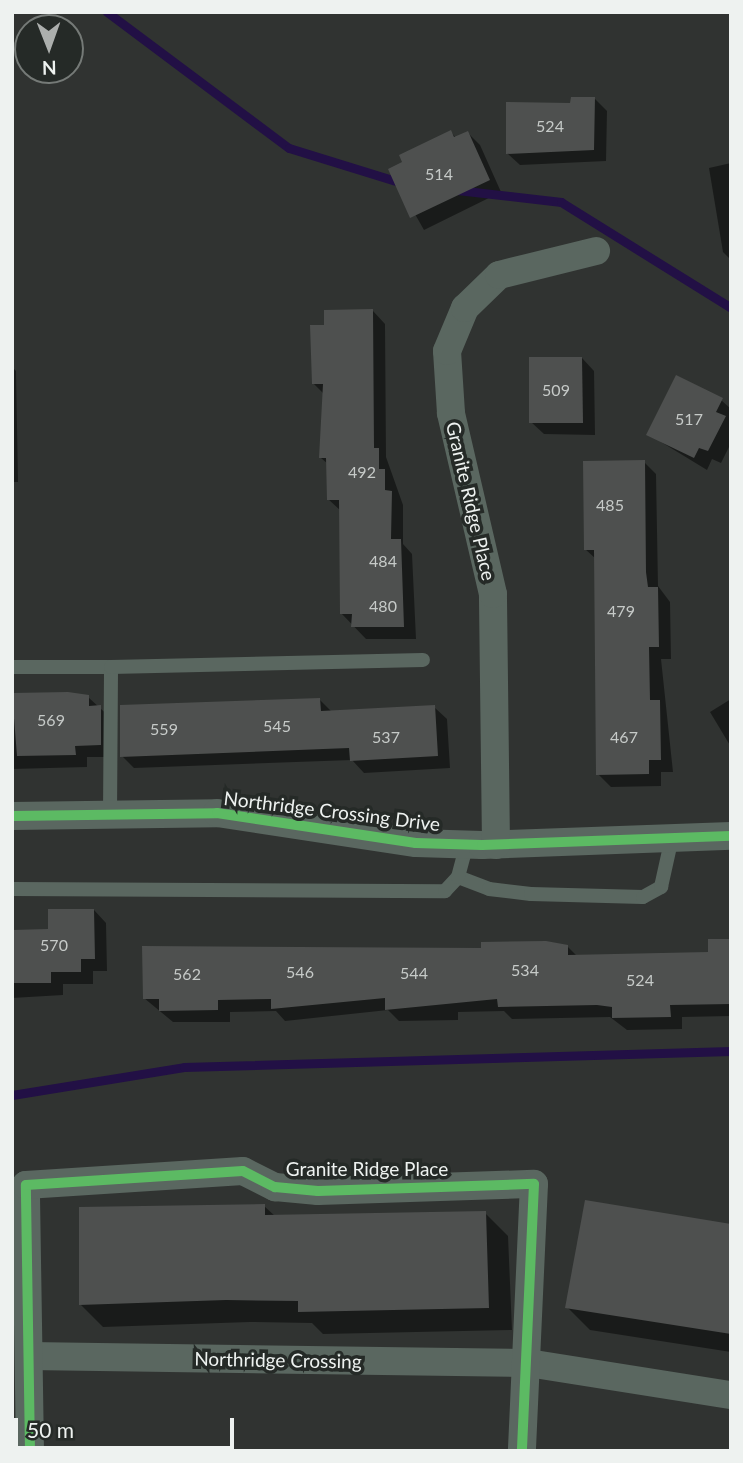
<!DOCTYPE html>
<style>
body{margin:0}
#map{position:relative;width:743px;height:1463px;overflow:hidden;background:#303331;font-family:Lato,sans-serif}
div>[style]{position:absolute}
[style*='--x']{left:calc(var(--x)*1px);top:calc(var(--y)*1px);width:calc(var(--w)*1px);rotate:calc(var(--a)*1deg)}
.shadow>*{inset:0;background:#0007}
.stream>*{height:9px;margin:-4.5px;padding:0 4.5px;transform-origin:4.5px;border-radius:4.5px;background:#221045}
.building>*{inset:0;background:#4e504f}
.service>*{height:14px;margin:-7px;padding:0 7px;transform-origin:7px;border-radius:7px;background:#5a6760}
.minor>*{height:28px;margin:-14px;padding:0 14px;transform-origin:14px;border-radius:14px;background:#5a6760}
.cycleway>*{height:10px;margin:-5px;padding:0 5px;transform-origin:5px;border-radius:5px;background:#5cba63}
span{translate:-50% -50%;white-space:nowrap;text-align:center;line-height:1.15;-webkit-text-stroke:7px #252a27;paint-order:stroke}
.number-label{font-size:16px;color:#c6cac8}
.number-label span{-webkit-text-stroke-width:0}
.street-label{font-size:19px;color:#eef2f0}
.frame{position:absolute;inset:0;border:14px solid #eef2f0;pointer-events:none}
.north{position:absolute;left:14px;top:14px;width:70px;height:70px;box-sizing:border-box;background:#252a27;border:2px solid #757a77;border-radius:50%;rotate:179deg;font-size:19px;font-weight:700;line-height:28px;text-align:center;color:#eef2f0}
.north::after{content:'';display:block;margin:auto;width:24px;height:32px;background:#acafad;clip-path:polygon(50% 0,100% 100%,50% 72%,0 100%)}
.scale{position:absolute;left:14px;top:1418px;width:220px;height:32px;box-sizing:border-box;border:4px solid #eef2f0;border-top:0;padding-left:9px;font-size:21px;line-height:24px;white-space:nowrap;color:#eef2f0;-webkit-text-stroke:5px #252a27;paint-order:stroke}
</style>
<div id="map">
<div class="shadow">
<i style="clip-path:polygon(594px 98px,607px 111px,606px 161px,520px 165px,507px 153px,572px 105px)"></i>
<i style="clip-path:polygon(451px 132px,456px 138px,468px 133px,480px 145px,501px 192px,424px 230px,390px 170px)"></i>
<i style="clip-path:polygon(731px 163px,731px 260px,723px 252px,709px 168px)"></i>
<i style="clip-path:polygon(373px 311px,385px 324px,386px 457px,403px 505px,403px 544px,412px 554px,416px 639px,366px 639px,341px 613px,341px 511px,328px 499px,328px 464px,321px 458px,324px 394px,313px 383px,326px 327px)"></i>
<i style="clip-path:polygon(582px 358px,594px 371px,595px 435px,544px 434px,531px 422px)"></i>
<i style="clip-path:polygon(12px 367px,16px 371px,18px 482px,12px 482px)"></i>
<i style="clip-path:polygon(721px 400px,731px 409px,731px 443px,721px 463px,712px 459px,707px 470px,648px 434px)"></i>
<i style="clip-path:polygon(644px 462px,656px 474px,658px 586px,670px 602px,671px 659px,661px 659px,673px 772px,661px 772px,661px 786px,611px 787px,598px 774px,596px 559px,585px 549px)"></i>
<i style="clip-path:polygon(12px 694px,88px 697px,113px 720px,113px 757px,87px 757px,87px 767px,12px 769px)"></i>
<i style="clip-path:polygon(731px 699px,731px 747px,710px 712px)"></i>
<i style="clip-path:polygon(320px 700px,333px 713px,434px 707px,447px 719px,450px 768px,364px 773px,352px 760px,134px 768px,122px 756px)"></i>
<i style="clip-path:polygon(94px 910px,106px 923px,107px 971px,93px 971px,93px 984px,63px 984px,63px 995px,12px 998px,12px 936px,50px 931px)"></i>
<i style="clip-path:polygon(731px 943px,731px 1016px,682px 1017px,682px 1029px,627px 1030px,610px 1017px,512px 1019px,504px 1011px,458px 1012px,458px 1020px,399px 1021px,388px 1010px,285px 1021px,276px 1011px,230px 1012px,230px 1022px,173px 1022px,144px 998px,483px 949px,567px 946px,578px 957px,710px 954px)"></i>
<i style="clip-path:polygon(264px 1206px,275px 1216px,485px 1213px,508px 1236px,512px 1330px,323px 1334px,312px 1323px,250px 1322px,103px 1327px,80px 1304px)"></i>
<i style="clip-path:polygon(731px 1224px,731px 1352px,590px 1330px,567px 1307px)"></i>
</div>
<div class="stream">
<i style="--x:107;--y:12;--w:227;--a:36.8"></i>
<i style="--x:289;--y:148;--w:121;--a:17.2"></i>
<i style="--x:457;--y:190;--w:105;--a:6.6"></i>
<i style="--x:561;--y:202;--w:200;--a:31.9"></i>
<i style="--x:12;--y:1095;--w:174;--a:-9.2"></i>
<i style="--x:184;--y:1067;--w:547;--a:-1.68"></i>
</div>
<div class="building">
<i style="clip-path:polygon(571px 97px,595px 97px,594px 150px,506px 154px,506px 102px,570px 103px)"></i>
<i style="clip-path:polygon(451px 130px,454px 137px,468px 131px,490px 180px,410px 218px,388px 169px,402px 162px,399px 155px)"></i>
<i style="clip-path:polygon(373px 309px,374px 448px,379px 448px,379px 469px,385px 469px,385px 490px,392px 491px,391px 539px,401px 539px,404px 627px,351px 627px,352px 614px,340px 614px,339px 500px,327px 500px,326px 458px,319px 458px,323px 384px,312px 384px,310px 325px,324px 325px,324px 310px)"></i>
<i style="clip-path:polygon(529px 357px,582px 357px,583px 423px,529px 423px)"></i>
<i style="clip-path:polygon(676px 375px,723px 398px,716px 412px,726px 416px,708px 451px,699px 448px,694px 458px,646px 435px)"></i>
<i style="clip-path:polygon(645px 460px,646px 572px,648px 587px,658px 587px,659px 647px,649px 647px,650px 700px,660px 700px,661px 760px,649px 760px,649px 774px,596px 775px,594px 550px,584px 550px,583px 461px)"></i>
<i style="clip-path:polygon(68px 692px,89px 695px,89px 706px,101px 705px,101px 745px,75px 746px,76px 755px,17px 756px,12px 693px)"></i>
<i style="clip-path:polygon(320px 698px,321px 711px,435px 705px,438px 756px,350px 761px,349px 748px,120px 757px,120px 705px)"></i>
<i style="clip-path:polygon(48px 909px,94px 909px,95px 959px,81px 959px,81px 972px,51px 972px,51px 983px,12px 983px,12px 930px,48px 929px)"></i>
<i style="clip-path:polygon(708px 939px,731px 939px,731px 1004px,670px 1005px,671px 1017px,612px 1018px,612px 1007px,597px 1005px,498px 1007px,497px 999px,385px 1010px,385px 998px,271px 1009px,271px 999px,218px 1000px,218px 1010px,159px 1011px,159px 999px,143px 999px,142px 946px,481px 948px,481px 942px,546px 941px,568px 945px,568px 955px,708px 952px)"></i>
<i style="clip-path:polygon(585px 1200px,731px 1224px,731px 1334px,565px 1308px)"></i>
<i style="clip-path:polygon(265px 1204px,265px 1215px,486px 1211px,489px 1308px,298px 1312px,298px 1301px,226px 1300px,79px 1305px,79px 1207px)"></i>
</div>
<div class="service">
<i style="--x:12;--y:667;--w:99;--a:0"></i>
<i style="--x:110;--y:815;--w:148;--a:-89.6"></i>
<i style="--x:111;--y:667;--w:312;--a:-1.3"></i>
<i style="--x:458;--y:877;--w:33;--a:21"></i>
<i style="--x:489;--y:889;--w:42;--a:6.8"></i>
<i style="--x:531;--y:894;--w:112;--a:1.5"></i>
<i style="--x:643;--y:897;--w:21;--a:-29"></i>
<i style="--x:661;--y:887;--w:46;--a:-77.5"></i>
<i style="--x:12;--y:889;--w:433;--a:0.3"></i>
<i style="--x:445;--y:891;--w:19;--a:-47"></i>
<i style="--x:458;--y:877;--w:34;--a:-75"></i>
</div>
<div class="minor">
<i style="--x:12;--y:816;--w:205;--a:-0.8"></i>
<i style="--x:217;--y:813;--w:201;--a:8.6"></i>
<i style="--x:416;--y:843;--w:66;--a:1.7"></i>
<i style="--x:482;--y:845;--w:249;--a:-2.1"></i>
<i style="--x:496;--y:845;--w:251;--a:-90.7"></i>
<i style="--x:493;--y:594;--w:186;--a:-103.1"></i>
<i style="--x:451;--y:413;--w:62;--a:-93.7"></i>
<i style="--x:447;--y:351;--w:47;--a:-67.3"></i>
<i style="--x:465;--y:308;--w:47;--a:-44.1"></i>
<i style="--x:499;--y:275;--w:100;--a:-13.9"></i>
<i style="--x:29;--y:1356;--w:499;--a:0.8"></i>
<i style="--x:528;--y:1363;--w:206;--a:9"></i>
<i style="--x:30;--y:1451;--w:266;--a:-90.9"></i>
<i style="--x:26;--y:1185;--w:217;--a:-3.7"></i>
<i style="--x:243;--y:1171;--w:36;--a:27"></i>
<i style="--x:275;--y:1187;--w:43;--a:5.3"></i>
<i style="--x:318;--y:1191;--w:216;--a:-1.9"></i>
<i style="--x:534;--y:1184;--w:267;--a:92.6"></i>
</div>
<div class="cycleway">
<i style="--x:12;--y:816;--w:205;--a:-0.8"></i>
<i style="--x:217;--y:813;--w:201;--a:8.6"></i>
<i style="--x:416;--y:843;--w:66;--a:1.7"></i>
<i style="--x:482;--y:845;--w:249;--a:-2.1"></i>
<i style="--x:30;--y:1451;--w:266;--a:-90.9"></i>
<i style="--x:26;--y:1185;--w:217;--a:-3.7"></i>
<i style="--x:243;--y:1171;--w:36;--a:27"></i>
<i style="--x:275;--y:1187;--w:43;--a:5.3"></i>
<i style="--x:318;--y:1191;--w:216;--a:-1.9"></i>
<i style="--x:534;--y:1184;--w:267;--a:92.6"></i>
</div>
<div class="number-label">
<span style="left:550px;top:126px">524</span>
<span style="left:439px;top:174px">514</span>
<span style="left:556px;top:390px">509</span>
<span style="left:689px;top:419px">517</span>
<span style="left:362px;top:472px">492</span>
<span style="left:610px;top:505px">485</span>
<span style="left:383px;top:561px">484</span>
<span style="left:383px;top:606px">480</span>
<span style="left:621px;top:611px">479</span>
<span style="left:51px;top:720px">569</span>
<span style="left:277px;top:726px">545</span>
<span style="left:164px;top:729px">559</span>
<span style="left:386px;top:737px">537</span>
<span style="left:624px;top:737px">467</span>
<span style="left:54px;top:945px">570</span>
<span style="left:525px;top:970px">534</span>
<span style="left:300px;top:972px">546</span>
<span style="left:414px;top:973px">544</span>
<span style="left:187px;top:974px">562</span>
<span style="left:640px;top:980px">524</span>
</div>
<div class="street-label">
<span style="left:471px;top:501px;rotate:77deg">Granite Ridge Place</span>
<span style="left:332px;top:811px;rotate:7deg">Northridge Crossing Drive</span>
<span style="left:367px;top:1169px">Granite Ridge Place</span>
<span style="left:278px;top:1360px;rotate:1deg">Northridge Crossing</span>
</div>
<div class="frame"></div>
<div class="north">N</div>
<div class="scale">50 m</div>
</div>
